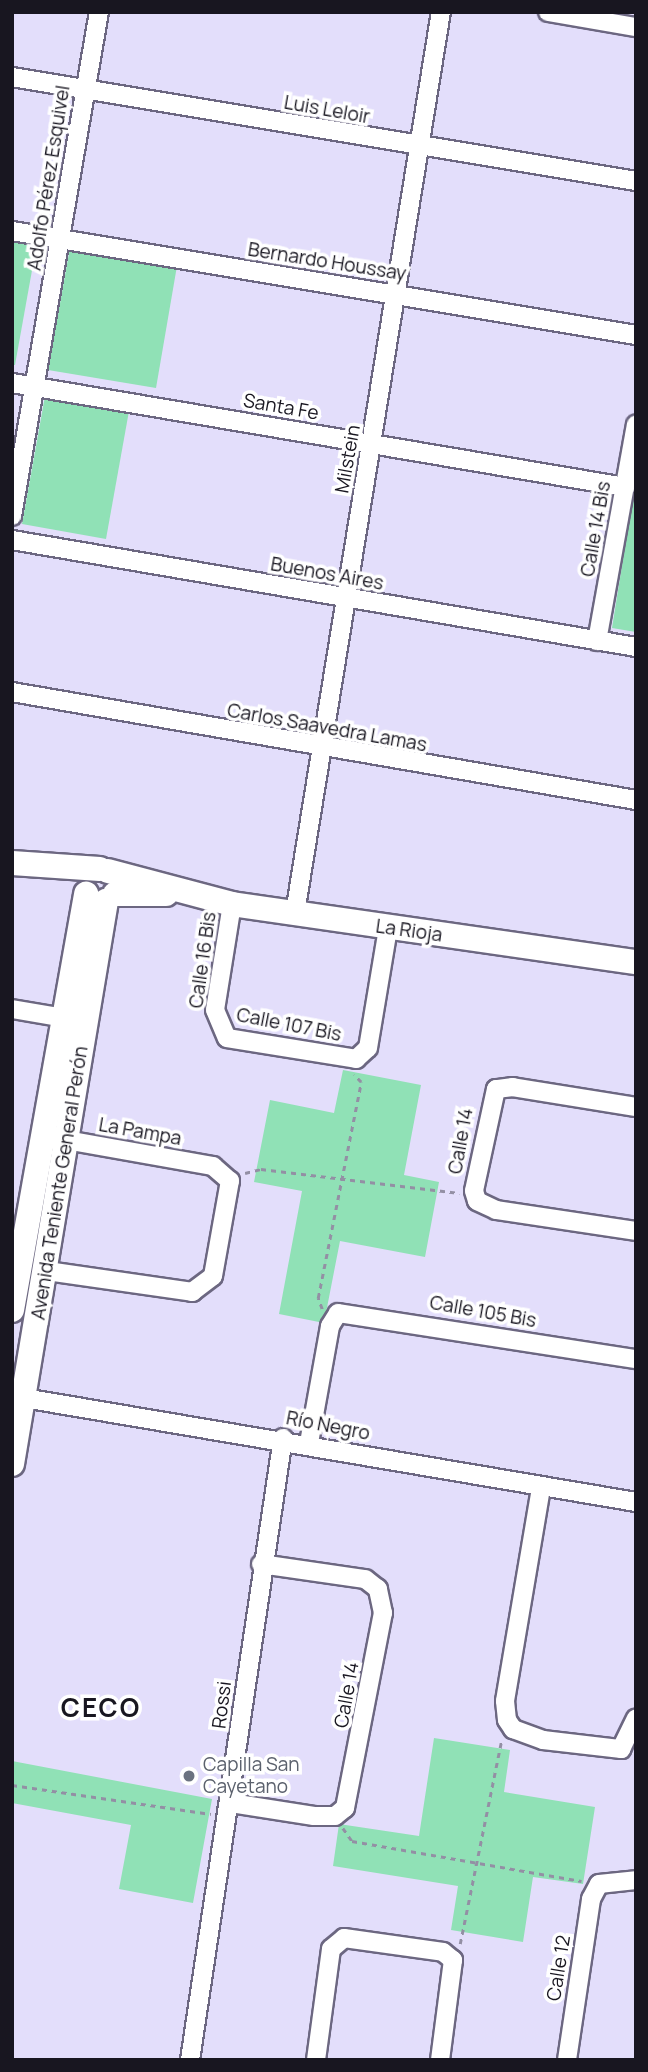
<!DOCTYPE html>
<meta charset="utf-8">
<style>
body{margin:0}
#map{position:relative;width:648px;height:2072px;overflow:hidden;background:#e3defb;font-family:Manrope,sans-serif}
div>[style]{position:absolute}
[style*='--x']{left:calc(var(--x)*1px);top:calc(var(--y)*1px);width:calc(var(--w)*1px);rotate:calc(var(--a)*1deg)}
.green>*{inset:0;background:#90e1b6}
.path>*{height:2.5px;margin-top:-1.25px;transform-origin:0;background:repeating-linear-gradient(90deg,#938fa4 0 5px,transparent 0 10px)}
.roads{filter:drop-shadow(2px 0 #6c6781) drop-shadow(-2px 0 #6c6781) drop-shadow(0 2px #6c6781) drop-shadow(0 -2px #6c6781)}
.minor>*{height:18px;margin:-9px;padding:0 9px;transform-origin:9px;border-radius:9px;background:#fff}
.secondary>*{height:24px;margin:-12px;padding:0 12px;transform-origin:12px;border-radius:12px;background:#fff}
.dots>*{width:19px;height:19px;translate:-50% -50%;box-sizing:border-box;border:4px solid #fff;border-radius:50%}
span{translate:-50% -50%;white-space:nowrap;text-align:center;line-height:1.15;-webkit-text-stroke:7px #fff;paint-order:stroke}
.street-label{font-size:19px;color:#181620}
.worship-label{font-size:19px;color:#5b616d}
.left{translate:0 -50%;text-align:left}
.district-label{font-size:26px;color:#181620;font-weight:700;letter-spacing:2px}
.frame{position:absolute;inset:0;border:14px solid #181620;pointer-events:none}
</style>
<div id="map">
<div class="green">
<i style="clip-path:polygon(12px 232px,38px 237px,15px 365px,12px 365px)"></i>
<i style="clip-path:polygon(71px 242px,178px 260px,156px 388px,48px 370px)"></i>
<i style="clip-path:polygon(45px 396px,129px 411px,106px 539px,22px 524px)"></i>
<i style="clip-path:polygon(634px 491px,636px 492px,636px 632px,612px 628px)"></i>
<i style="clip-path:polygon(343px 1070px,421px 1085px,404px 1175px,439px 1182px,425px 1257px,340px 1241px,324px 1323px,279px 1314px,302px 1191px,254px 1182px,270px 1100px,334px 1113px)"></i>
<i style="clip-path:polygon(434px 1738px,510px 1750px,504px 1792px,595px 1807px,583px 1884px,533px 1877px,523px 1942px,451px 1930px,458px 1886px,333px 1866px,339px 1824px,419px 1836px)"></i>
<i style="clip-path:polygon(12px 1761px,212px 1799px,193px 1903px,119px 1889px,131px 1825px,12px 1803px)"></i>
</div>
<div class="path">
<i style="--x:245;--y:1173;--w:16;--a:-14"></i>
<i style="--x:261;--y:1169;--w:200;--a:6.9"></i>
<i style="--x:322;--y:1309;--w:12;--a:-110"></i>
<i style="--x:318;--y:1298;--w:220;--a:-78.7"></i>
<i style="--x:361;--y:1082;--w:10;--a:-135"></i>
<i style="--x:12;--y:1785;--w:201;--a:8.3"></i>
<i style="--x:343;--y:1828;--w:16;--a:55"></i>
<i style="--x:352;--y:1841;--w:233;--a:9.9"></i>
<i style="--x:460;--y:1944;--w:206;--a:-78.5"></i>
</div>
<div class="roads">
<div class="minor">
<i style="--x:548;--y:12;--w:89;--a:9.7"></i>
<i style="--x:12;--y:77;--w:633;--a:9.46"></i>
<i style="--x:12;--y:231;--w:633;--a:9.46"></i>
<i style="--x:12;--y:383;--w:622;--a:9.63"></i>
<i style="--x:12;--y:516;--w:511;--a:-80.21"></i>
<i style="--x:12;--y:540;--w:633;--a:9.73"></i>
<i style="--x:597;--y:641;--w:220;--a:-79.8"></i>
<i style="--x:12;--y:692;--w:633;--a:9.82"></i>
<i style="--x:232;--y:904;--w:107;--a:99.1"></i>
<i style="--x:215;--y:1010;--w:30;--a:67"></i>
<i style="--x:227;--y:1038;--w:131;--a:9.2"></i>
<i style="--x:356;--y:1059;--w:16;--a:-43"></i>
<i style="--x:368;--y:1048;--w:122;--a:-80.5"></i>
<i style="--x:295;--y:913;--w:913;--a:-80.8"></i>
<i style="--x:12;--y:1009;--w:54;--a:9.6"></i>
<i style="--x:636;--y:1107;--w:125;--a:-170.8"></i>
<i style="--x:513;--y:1087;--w:17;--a:173"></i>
<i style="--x:496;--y:1089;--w:104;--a:102.2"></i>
<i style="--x:474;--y:1191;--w:10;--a:73"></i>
<i style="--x:477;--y:1201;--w:21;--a:25"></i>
<i style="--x:496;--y:1210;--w:142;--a:8.5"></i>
<i style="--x:47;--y:1271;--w:147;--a:8.2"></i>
<i style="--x:192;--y:1292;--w:26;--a:-37"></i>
<i style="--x:213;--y:1276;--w:97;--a:-79.9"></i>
<i style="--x:230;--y:1181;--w:23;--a:-139"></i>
<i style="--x:213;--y:1166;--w:161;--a:-170"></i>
<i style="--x:12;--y:1396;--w:633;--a:9.64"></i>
<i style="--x:309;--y:1443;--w:119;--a:-79.8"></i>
<i style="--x:330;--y:1326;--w:15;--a:-58"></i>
<i style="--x:338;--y:1313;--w:302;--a:8.8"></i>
<i style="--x:541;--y:1488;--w:216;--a:99.6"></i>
<i style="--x:505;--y:1701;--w:19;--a:84"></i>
<i style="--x:507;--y:1720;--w:11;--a:56"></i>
<i style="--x:513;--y:1729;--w:32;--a:20"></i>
<i style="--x:543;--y:1740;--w:79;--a:6.6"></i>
<i style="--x:621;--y:1749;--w:34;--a:-64"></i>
<i style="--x:231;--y:1803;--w:84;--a:8.9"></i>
<i style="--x:314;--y:1816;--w:21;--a:0"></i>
<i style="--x:335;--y:1816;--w:13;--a:-39"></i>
<i style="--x:345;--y:1808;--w:199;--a:-79"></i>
<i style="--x:383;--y:1613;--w:25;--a:-102"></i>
<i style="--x:378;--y:1589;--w:16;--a:-142"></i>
<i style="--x:365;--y:1579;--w:105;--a:-171.8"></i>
<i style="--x:190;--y:2060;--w:629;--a:-81.5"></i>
<i style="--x:316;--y:2060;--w:112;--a:-82.3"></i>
<i style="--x:331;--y:1949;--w:17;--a:-40"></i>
<i style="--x:344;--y:1938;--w:100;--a:8"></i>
<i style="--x:443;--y:1952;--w:13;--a:39"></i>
<i style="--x:453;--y:1960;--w:101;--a:97.4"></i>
<i style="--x:567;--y:2060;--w:163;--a:-81.5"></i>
<i style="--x:591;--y:1899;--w:17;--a:-62"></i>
<i style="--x:599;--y:1884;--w:37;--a:-6"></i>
</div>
<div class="secondary">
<i style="--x:12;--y:863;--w:88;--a:3.9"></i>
<i style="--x:108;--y:871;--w:128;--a:14.9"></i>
<i style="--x:232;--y:904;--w:408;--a:8.2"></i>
<i style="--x:115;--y:894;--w:51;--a:0"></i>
<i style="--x:12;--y:1310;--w:423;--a:-79.9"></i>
<i style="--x:12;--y:1464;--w:571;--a:-80.52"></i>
</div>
</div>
<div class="dots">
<i style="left:189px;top:1776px;background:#6b7280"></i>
</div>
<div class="street-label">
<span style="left:327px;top:110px;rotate:10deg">Luis Leloir</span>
<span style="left:49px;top:178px;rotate:-81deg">Adolfo Pérez Esquivel</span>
<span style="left:327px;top:262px;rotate:9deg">Bernardo Houssay</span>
<span style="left:281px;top:407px;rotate:10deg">Santa Fe</span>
<span style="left:348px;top:459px;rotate:-80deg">Milstein</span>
<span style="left:596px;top:529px;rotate:-80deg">Calle 14 Bis</span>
<span style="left:327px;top:574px;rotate:10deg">Buenos Aires</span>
<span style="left:327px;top:728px;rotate:10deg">Carlos Saavedra Lamas</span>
<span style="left:409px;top:931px;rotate:8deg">La Rioja</span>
<span style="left:203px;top:960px;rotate:-82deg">Calle 16 Bis</span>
<span style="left:289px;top:1025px;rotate:11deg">Calle 107 Bis</span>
<span style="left:140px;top:1132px;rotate:10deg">La Pampa</span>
<span style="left:461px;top:1141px;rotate:-80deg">Calle 14</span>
<span style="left:60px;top:1183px;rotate:-81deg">Avenida Teniente General Perón</span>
<span style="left:483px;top:1312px;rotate:10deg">Calle 105 Bis</span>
<span style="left:328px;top:1426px;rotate:11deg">Río Negro</span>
<span style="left:347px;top:1695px;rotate:-80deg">Calle 14</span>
<span style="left:222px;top:1705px;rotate:-83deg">Rossi</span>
<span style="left:559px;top:1968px;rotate:-81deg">Calle 12</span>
</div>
<div class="worship-label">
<span class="left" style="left:203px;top:1776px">Capilla San<br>Cayetano</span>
</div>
<div class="district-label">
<span style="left:101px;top:1708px">CECO</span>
</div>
<div class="frame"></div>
</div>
